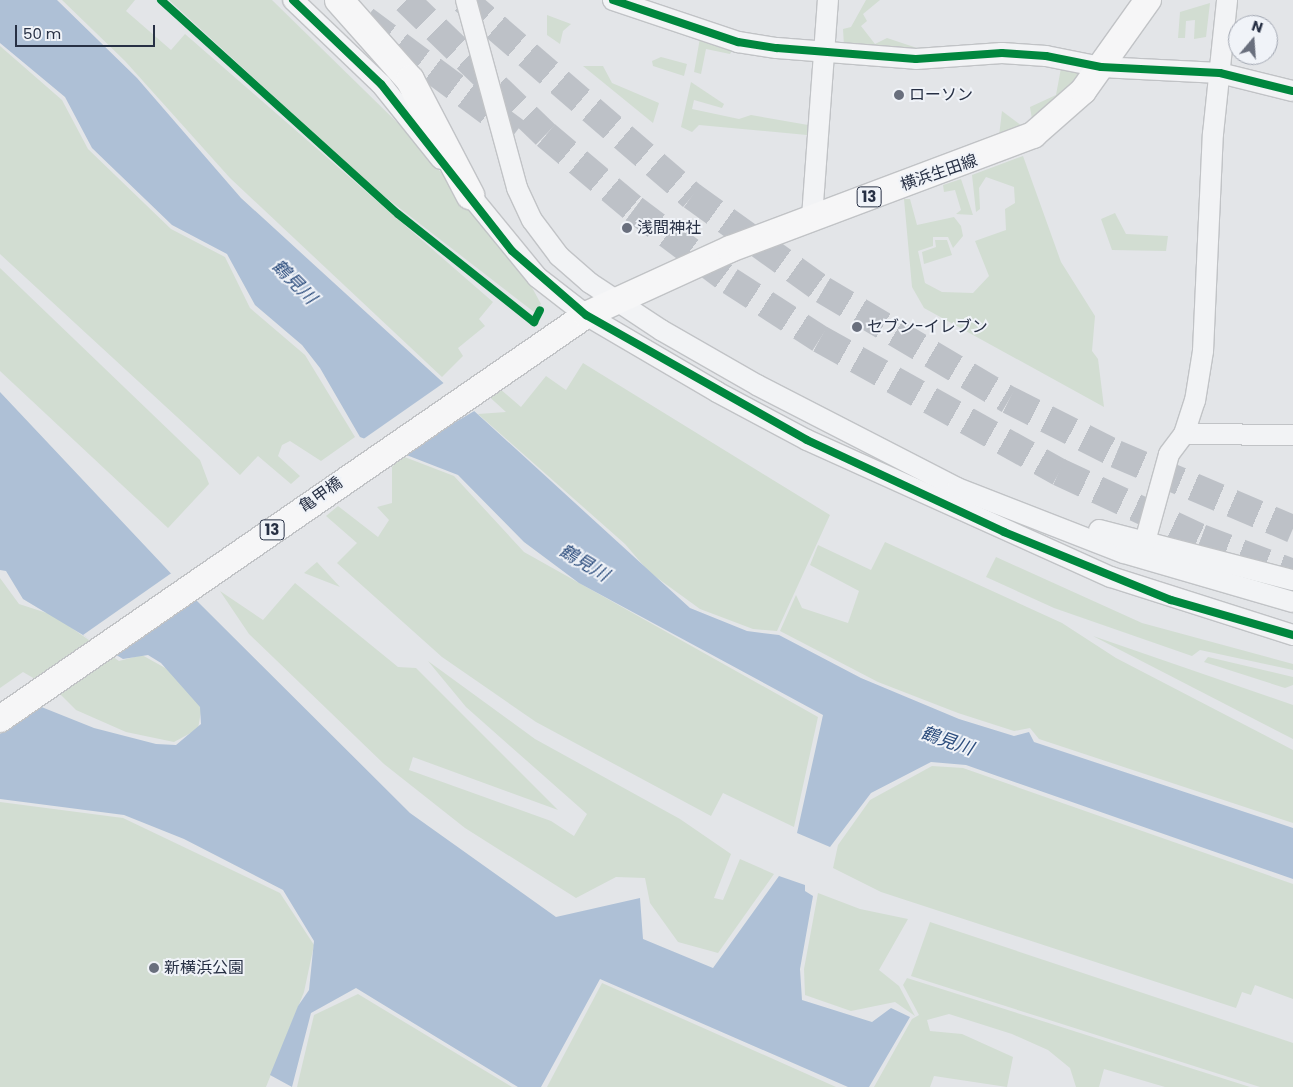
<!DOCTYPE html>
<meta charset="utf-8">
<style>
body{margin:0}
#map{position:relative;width:1293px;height:1087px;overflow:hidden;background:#e3e5e8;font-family:Poppins,"Noto Sans JP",sans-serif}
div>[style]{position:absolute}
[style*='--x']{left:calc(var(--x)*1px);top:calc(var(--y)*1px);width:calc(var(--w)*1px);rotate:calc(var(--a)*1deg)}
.green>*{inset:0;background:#d2ddd2}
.water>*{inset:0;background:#aec0d6}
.pier>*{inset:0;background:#e3e5e8}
.highway-tunnel>*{height:28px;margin-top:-14px;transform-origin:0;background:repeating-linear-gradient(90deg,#bdc1c7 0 28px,transparent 0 42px)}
.roads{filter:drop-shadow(1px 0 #c1c3c6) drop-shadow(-1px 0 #c1c3c6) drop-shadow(0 1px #c1c3c6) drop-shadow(0 -1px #c1c3c6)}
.minor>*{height:20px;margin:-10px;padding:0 10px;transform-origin:10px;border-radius:10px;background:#f2f3f5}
.major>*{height:26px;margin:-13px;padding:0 13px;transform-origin:13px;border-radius:13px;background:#f6f6f7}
.highway>*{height:28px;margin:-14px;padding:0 14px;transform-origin:14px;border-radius:14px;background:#f6f6f7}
.cycleway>*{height:8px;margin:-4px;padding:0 4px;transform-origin:4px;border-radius:4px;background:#00873e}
.dots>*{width:14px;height:14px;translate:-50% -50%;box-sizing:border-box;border:2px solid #f0f3f8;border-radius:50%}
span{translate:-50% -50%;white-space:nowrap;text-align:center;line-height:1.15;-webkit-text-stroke:4px #f0f3f8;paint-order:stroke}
.shield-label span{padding:1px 4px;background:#f0f3f8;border:1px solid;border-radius:4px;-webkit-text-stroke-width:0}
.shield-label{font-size:15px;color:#273044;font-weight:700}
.poi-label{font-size:16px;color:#273044}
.left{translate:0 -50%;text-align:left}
.street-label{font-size:16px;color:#273044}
.water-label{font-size:18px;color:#2c4d7d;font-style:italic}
.north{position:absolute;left:1228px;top:15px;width:50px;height:50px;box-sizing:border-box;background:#f0f3f8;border:1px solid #a0a5b0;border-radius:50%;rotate:18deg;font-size:14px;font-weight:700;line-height:20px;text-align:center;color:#273044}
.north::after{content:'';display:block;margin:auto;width:18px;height:22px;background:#696f7d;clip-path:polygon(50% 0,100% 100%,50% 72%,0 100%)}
.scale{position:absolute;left:15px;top:25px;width:140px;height:22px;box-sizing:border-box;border:2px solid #273044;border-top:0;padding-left:6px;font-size:15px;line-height:18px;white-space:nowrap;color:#273044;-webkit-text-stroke:4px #f0f3f8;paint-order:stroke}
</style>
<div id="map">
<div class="green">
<i style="clip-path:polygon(62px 0,135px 0,126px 11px,171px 50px,185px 34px,493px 302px,479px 319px,485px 326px,458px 348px,463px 356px,442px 377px,230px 178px,125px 61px)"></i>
<i style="clip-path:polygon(169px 0,272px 0,408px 133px,523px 271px,541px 304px,534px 312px,371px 186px)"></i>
<i style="clip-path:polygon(866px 0,880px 0,863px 14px,867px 21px,861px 26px,875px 44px,887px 38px,935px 54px,844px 46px,843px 29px,851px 27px)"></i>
<i style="clip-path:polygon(1210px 3px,1206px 37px,1194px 39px,1195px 20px,1186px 21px,1185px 38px,1178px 38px,1180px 12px)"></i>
<i style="clip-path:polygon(547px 15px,571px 24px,563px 31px,560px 44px,547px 35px)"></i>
<i style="clip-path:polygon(700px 38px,733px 49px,730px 54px,706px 49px,701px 74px,694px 72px)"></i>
<i style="clip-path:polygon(0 46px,62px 100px,88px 149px,171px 229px,225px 257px,250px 308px,305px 355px,355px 437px,321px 461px,290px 441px,282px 445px,278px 456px,300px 476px,291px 484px,258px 456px,240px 475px,0 254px)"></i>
<i style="clip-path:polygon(661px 57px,687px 64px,684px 76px,653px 66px,652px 61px)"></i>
<i style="clip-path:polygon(583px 66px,603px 66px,612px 83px,659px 103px,653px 123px)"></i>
<i style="clip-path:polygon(1061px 68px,1079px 72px,1064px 95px,1032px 119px,1030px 107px,1056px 95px)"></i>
<i style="clip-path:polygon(691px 82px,724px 104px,722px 108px,694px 100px,692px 109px,739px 119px,751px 115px,808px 125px,807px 135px,699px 125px,692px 132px,681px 127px)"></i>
<i style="clip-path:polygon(1002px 111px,1022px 126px,999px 136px)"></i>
<i style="clip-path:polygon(1023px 156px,1061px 262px,1095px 316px,1092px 351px,1098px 359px,1104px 407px,924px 308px,912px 287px,904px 199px,910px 199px,917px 225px,954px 217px,961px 226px,963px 236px,953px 248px,948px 237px,933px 237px,933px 246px,918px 251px,925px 283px,942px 292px,973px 293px,989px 276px,975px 241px,1006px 230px,1005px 209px,1015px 203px,1014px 187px,986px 177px,979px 188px,980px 209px,976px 212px,972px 175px)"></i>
<i style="clip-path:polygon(961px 179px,973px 215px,956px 214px,961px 210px,955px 190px,944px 192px,943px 185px)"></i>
<i style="clip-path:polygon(1115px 213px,1126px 234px,1168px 236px,1166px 251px,1112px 250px,1101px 219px)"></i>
<i style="clip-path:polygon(935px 240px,947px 240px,952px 255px,924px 264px,922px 252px,936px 247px)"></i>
<i style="clip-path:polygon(0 268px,200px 460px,209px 484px,168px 528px,0 371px)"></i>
<i style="clip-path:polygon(583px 363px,830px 515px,777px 631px,753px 629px,700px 609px,649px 572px,625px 544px,478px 414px,506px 412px,484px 392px,493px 383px,521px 407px,546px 376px,566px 390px)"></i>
<i style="clip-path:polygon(402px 456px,454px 476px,524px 552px,818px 717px,794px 827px,723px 793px,711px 816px,536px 722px,442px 657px,337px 563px,357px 543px,326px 516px,338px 506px,378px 537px,389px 520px,377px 507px,392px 503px,392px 467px)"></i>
<i style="clip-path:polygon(885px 542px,1062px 623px,1116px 658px,1293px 750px,1293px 823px,1039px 739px,1030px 728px,1014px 731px,958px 713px,878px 682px,780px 631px,796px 595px,802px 608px,848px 623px,859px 591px,810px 565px,818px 545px,871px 570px)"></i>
<i style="clip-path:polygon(996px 557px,1142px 623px,1293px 664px,1293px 670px,1200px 650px,1192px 656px,1054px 608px,986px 577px)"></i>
<i style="clip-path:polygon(317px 562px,340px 587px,304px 573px)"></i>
<i style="clip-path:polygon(0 578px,19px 604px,53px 615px,119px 661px,142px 655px,167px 669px,202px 705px,198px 729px,174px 742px,126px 732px,76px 710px,59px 693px,23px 672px,0 688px)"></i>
<i style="clip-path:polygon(295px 583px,398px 667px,416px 668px,558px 810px,413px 757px,409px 770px,551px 821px,574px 836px,587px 814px,466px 707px,428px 661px,535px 739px,680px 819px,731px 854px,714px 898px,723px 900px,740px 859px,774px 874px,718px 953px,678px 942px,650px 903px,645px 878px,616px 877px,576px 898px,465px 828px,384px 764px,249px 634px,220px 591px,263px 620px)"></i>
<i style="clip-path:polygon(1093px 636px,1293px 705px,1293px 739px)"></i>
<i style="clip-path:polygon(1208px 657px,1293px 677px,1293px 685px,1285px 688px,1204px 662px)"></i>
<i style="clip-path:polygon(932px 766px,963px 768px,1293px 884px,1293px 999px,1255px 985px,1251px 995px,1242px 992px,1236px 1008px,881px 892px,833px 868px,838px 845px,870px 800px)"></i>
<i style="clip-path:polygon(0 802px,123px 818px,280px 893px,314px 945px,304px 992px,266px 1087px,0 1087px)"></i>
<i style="clip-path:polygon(818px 893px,860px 909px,908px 919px,879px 970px,899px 986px,915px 1016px,895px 1002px,851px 1011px,805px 995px,804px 969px)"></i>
<i style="clip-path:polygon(930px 922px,1293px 1043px,1293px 1087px,1260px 1087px,911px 976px)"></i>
<i style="clip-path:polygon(907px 978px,1250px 1087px,1165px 1087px,1104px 1069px,1099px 1087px,1076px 1087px,1070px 1068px,1048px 1050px,1012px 1034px,949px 1014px,927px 1020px,930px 1031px,962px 1034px,1013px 1057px,1007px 1087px,934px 1076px,930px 1087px,874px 1087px,912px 1019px,919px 1015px,903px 985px)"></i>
<i style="clip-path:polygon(602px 983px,836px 1087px,547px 1087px)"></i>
<i style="clip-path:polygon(358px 994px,512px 1087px,297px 1087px,314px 1015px)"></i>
</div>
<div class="water">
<i style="clip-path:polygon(0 0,57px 0,137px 78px,241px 198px,690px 608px,747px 631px,779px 635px,861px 678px,959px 719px,1014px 736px,1029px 732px,1034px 742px,1293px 828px,1293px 879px,966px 765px,931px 762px,871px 793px,830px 847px,797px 833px,823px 715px,579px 583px,524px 542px,458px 475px,360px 437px,320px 368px,302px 345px,255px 305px,227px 254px,172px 225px,92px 148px,65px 97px,0 43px)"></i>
<i style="clip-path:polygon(0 392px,195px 599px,410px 813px,556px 917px,640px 898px,643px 939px,713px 968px,779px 876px,805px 885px,805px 891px,813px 896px,800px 969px,802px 1000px,872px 1022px,891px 1008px,910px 1017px,869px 1087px,848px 1087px,600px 979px,541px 1087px,518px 1087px,356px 988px,311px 1013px,292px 1087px,270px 1075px,298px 1006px,309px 990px,314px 941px,283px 890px,184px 839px,124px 815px,0 799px,0 734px,39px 706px,94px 728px,156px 744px,176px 745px,201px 724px,200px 707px,161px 663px,148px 655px,123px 659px,23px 599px,6px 571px,0 570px)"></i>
</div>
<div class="pier">
<i style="clip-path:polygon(445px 382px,476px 410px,400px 455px,362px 440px)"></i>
<i style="clip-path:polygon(173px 572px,196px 597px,112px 655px,83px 635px)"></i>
</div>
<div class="highway-tunnel">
<i style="--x:406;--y:0;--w:194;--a:44"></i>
<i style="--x:546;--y:135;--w:115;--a:40.1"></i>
<i style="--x:634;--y:209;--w:120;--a:36.9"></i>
<i style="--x:730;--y:281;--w:107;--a:32.8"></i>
<i style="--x:820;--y:339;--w:274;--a:29.1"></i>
<i style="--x:1059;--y:472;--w:157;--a:24.9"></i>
<i style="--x:1201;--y:538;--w:98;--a:20.8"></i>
<i style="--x:464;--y:0;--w:301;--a:40.7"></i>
<i style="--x:692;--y:196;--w:161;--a:35.7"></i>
<i style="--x:823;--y:290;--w:216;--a:30.6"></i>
<i style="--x:1009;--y:400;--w:120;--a:26.8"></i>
<i style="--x:1116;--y:454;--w:192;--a:23"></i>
<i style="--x:365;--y:20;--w:188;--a:36.6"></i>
</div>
<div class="roads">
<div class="minor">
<i style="--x:293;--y:0;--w:122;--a:43.7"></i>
<i style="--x:381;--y:84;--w:96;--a:51.3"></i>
<i style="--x:466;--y:0;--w:195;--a:74.8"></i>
<i style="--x:517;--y:188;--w:35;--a:65"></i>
<i style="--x:532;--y:220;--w:45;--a:53.1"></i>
<i style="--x:559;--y:256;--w:41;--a:41.1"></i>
<i style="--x:590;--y:283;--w:85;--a:33.5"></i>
<i style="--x:661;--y:330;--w:111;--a:29.8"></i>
<i style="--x:757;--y:385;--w:225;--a:27.2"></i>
<i style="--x:957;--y:488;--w:179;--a:21.3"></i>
<i style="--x:1124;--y:553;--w:176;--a:16.2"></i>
<i style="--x:613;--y:0;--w:132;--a:18.6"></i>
<i style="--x:738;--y:42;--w:39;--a:9"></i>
<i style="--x:777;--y:48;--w:139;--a:4.5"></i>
<i style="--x:916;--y:59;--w:86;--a:-4"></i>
<i style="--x:1002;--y:53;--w:44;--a:3.9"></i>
<i style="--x:1046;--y:56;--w:56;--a:11.3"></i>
<i style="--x:1101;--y:67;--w:119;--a:2.9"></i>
<i style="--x:1220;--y:73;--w:75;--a:13.9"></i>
<i style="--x:461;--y:184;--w:120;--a:50.7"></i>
<i style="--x:537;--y:277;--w:62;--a:37.8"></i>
<i style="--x:586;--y:315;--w:152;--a:30.4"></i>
<i style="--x:717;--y:392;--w:102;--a:28.1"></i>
<i style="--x:807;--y:440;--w:333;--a:24.3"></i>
<i style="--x:1111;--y:577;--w:191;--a:17.7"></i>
<i style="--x:812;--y:217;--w:218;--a:-85.8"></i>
<i style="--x:1184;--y:434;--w:109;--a:0.5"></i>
<i style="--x:1099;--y:530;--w:200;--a:14.5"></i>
<i style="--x:1144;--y:545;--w:94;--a:-74.6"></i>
<i style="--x:1169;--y:454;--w:25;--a:-53"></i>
<i style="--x:1184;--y:434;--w:35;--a:-72"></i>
<i style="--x:1195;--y:401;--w:51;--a:-80.9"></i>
<i style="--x:1203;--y:351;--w:217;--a:-87.4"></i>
<i style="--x:1213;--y:134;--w:135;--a:-84"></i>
</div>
<div class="major">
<i style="--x:0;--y:719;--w:712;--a:-34.58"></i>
<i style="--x:586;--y:315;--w:158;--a:-24.6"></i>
<i style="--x:730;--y:249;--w:324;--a:-20.6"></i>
<i style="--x:1033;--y:135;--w:67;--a:-41.3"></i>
<i style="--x:1083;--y:91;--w:112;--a:-54.5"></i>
</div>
<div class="highway">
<i style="--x:339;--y:0;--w:107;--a:48.4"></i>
<i style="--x:410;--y:80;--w:130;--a:62.4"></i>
</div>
</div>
<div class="cycleway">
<i style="--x:161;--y:0;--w:319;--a:42.1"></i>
<i style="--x:398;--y:214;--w:174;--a:38.5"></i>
<i style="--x:534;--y:322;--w:13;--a:-63"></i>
<i style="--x:293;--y:0;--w:122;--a:43.7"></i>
<i style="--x:381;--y:84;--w:212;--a:51.9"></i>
<i style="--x:512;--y:251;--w:98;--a:40.9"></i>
<i style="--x:586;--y:315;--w:254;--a:29.5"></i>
<i style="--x:807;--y:440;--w:217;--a:25"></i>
<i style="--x:1004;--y:532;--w:180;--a:22.2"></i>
<i style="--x:1171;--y:600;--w:127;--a:16"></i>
<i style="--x:613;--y:0;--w:132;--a:18.6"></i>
<i style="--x:738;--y:42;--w:39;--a:9"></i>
<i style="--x:777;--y:48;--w:139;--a:4.5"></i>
<i style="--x:916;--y:59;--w:86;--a:-4"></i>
<i style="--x:1002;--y:53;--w:44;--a:3.9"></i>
<i style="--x:1046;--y:56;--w:56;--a:11.3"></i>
<i style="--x:1101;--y:67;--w:119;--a:2.9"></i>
<i style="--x:1220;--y:73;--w:75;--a:13.9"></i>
</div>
<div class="dots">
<i style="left:899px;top:95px;background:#696f7d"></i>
<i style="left:627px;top:228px;background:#696f7d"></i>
<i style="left:857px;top:327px;background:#696f7d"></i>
<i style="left:154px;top:968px;background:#696f7d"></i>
</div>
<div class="shield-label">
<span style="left:869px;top:197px">13</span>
<span style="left:272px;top:530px">13</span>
</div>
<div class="poi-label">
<span class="left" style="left:909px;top:95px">ローソン</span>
<span class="left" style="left:637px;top:228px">浅間神社</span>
<span class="left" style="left:867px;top:327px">セブン-イレブン</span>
<span class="left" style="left:164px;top:968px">新横浜公園</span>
</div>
<div class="street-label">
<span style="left:939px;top:173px;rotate:-19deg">横浜生田線</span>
<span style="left:321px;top:495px;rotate:-35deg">亀甲橋</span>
</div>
<div class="water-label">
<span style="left:294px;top:282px;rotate:45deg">鶴見川</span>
<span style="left:584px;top:563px;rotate:31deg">鶴見川</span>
<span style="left:947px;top:741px;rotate:19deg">鶴見川</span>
</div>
<div class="north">N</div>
<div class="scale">50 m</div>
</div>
